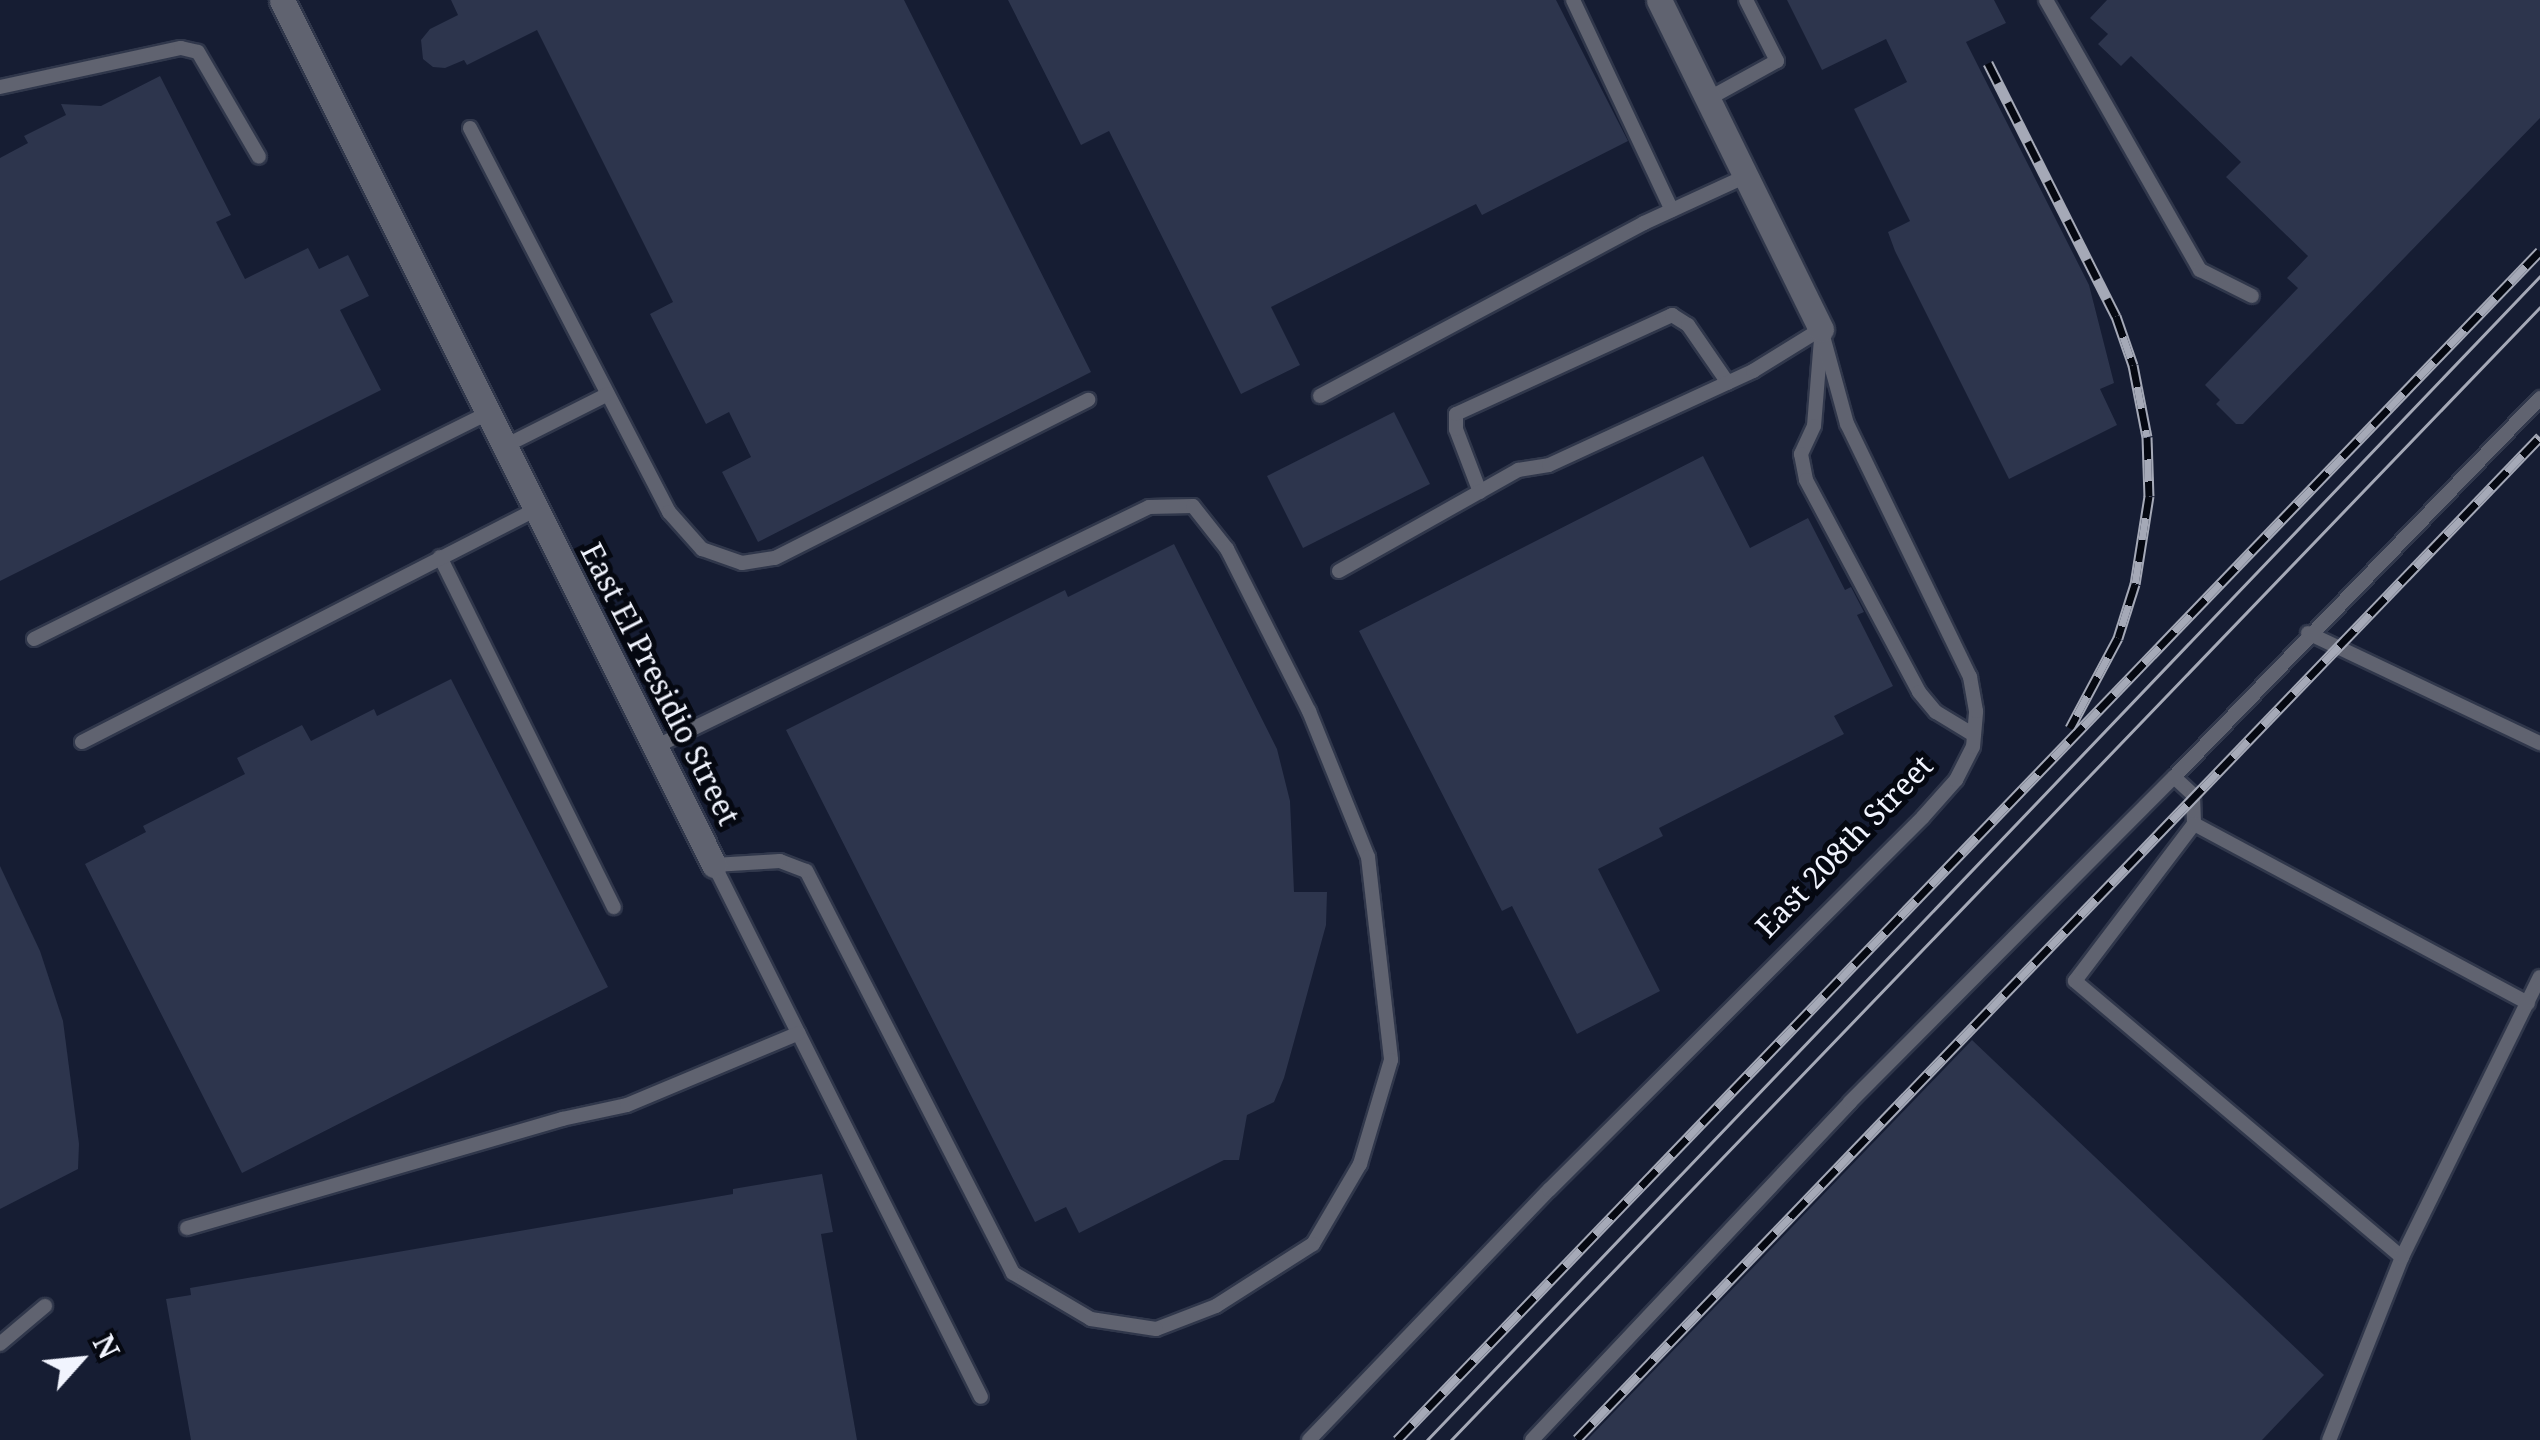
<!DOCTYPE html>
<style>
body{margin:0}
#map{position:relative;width:2540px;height:1440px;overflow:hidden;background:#161d33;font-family:"Noto Serif",serif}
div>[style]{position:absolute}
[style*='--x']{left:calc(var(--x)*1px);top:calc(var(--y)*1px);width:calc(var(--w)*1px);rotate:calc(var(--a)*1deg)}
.building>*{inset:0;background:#2d354d}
.roads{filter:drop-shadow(2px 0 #30374b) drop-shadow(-2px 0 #30374b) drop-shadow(0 2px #30374b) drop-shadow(0 -2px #30374b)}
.lane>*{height:14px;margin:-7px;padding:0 7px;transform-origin:7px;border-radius:7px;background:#606370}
.street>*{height:25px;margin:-12.5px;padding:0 12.5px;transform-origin:12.5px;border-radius:12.5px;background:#606370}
.tram>*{height:2.5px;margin:-1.25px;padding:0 1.25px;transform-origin:1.25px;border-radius:1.25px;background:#a5a9b7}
.rail>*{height:11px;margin-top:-5.5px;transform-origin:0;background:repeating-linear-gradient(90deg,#050811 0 22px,#a5a9b7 0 44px);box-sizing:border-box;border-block:2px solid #a5a9b7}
span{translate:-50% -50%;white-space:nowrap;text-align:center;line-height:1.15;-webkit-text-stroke:10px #050811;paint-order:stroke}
.street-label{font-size:30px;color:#f1f4fe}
.north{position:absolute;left:30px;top:1310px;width:100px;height:100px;-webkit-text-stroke:8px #050811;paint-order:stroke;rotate:63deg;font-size:28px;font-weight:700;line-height:40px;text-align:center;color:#f1f4fe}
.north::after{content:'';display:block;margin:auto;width:35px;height:45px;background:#f1f4fe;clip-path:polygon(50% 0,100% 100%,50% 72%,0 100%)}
</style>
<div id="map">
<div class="building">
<i style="clip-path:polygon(451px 0,904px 0,1091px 372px,758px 542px,722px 472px,751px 457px,729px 412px,706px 424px,650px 314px,673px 302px,537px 30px,467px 65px,464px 60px,445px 68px,433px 67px,423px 59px,421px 40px,430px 29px,458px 15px)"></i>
<i style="clip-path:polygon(1008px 0,1556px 0,1628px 141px,1482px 215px,1476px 204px,1271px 307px,1300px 365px,1241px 394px,1109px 131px,1081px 145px)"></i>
<i style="clip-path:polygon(1787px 0,1994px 0,2006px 23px,1966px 42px,2089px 285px,2114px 383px,2100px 389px,2117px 425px,2009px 479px,1895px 251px,1888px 232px,1910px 221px,1854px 109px,1907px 82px,1886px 39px,1822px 70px)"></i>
<i style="clip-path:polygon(2107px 0,2540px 0,2540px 118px,2243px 424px,2236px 424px,2216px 404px,2220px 400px,2205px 385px,2298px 288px,2287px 278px,2308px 256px,2226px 177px,2241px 162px,2131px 56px,2121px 66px,2098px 44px,2108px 34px,2090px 18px)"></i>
<i style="clip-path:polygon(160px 76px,231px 215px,216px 222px,245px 279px,308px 248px,319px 269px,348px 255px,369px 296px,340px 310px,381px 390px,0 581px,0 158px,28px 143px,24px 136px,66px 115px,61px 104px,101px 106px)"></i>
<i style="clip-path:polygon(1394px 412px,1430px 484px,1303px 548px,1267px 476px)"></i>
<i style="clip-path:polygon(1703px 456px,1750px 548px,1808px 518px,1845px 590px,1851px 587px,1864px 612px,1857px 615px,1893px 686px,1834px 716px,1844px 734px,1659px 828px,1663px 836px,1598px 869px,1660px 991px,1577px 1034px,1512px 906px,1502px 911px,1359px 631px)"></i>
<i style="clip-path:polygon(1174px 544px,1277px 749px,1290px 801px,1294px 892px,1327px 892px,1326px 925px,1284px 1078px,1274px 1102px,1247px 1115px,1239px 1160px,1224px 1160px,1079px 1233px,1066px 1207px,1035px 1222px,786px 730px,1065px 590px,1068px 597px)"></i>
<i style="clip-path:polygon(451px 679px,608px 987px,242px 1173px,85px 864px,146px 832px,143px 826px,245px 774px,237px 758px,302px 725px,311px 741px,374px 709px,377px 716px)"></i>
<i style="clip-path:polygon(0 866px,40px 951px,63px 1021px,79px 1144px,78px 1169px,0 1209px)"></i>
<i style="clip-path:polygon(1972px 1040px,2324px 1375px,2262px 1440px,1587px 1440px)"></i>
<i style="clip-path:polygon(822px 1174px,833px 1232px,821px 1234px,857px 1440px,191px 1440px,166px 1299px,191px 1295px,190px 1288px,733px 1194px,733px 1189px)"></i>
</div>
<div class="roads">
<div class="lane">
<i style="--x:1573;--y:0;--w:232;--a:64.8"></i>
<i style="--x:2046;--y:0;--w:311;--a:60.3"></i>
<i style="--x:2200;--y:270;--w:58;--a:26.6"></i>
<i style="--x:0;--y:87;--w:185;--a:-12.2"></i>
<i style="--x:181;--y:48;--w:17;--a:13"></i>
<i style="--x:198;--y:52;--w:121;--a:59.8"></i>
<i style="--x:1706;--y:100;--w:81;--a:-28.8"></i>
<i style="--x:1777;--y:61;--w:68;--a:-116.9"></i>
<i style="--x:470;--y:128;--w:433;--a:62.6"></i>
<i style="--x:669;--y:512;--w:50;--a:48.3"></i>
<i style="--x:702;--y:549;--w:42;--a:19.3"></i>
<i style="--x:742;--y:563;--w:33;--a:-9"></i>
<i style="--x:775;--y:558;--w:351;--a:-26.8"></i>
<i style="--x:1821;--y:339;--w:87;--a:94.6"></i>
<i style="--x:1814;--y:426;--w:31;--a:115"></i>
<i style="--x:1801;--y:454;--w:26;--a:79"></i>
<i style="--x:1806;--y:480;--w:240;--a:61.9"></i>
<i style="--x:1919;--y:692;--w:26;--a:50"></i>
<i style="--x:1936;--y:712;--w:44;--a:31.2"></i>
<i style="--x:1320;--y:396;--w:367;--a:-28.1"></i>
<i style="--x:1644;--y:223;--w:110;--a:-24.7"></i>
<i style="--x:505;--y:446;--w:115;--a:-26.8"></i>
<i style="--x:1480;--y:492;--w:67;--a:-110.9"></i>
<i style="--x:1456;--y:429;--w:15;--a:-90"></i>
<i style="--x:1456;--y:414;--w:238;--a:-24.6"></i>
<i style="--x:1672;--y:315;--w:19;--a:32"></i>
<i style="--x:1688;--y:325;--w:70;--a:55.4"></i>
<i style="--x:440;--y:557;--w:391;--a:63.6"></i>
<i style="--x:1339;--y:571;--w:206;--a:-29.4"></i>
<i style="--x:1518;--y:470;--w:31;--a:-9"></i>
<i style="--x:1549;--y:465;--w:225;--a:-24.7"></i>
<i style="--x:1753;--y:371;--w:80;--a:-31.7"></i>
<i style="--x:2308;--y:633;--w:257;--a:25.4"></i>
<i style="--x:34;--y:639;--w:507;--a:-26.46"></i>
<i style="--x:82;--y:742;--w:511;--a:-27.12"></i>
<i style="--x:655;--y:747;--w:549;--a:-25.91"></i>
<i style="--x:1149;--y:507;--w:44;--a:-1.3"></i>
<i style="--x:1193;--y:506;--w:55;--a:51.7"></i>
<i style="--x:1227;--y:549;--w:182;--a:63.2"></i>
<i style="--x:1309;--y:711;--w:157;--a:68"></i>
<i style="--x:1368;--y:857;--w:204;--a:83.5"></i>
<i style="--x:1391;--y:1060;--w:109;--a:106.6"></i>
<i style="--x:1360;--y:1164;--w:93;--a:120.4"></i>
<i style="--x:1313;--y:1244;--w:115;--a:147.4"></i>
<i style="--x:1216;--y:1306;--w:64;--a:159"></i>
<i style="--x:1156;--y:1329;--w:66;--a:-171.3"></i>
<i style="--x:1091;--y:1319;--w:91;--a:-149.5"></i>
<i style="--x:1013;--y:1273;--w:452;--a:-117.2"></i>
<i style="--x:806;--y:871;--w:28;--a:-159"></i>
<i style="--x:780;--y:861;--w:66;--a:176.5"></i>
<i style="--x:714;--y:865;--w:595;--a:63.35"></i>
<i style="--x:2174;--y:777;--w:26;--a:43"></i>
<i style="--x:2193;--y:795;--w:29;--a:88"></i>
<i style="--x:2194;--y:824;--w:197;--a:127.2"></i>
<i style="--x:2075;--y:981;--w:428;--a:40.2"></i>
<i style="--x:2402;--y:1257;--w:197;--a:111.7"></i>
<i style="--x:2194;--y:824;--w:379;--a:28.2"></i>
<i style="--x:187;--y:1228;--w:391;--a:-16.2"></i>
<i style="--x:562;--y:1119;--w:66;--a:-12.2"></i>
<i style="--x:627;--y:1105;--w:186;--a:-22.7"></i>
<i style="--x:2402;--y:1257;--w:312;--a:-63.8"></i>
<i style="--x:0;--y:1344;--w:59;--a:-40.2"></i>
<i style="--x:1309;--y:1440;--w:347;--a:-46.2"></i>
<i style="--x:1549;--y:1190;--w:528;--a:-44.92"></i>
<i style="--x:1923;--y:817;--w:50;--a:-48.3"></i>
<i style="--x:1956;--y:780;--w:37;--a:-63"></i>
<i style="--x:1973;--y:747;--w:36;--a:-85"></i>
<i style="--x:1976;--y:711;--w:35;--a:-100"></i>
<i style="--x:1970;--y:677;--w:281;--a:-115.9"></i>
<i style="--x:1847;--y:424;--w:98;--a:-105.3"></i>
<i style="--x:1532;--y:1440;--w:464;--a:-46.7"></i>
<i style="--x:1850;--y:1102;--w:459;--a:-45.1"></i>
<i style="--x:2174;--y:777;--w:527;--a:-46"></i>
</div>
<div class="street">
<i style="--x:282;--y:0;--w:967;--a:63.46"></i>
<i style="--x:1659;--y:0;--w:367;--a:63.8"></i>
</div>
</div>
<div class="tram">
<i style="--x:1427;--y:1440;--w:1610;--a:-46.28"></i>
<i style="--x:1451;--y:1440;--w:1571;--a:-46.13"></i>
</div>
<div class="rail">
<i style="--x:1988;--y:63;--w:284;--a:63.2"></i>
<i style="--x:2116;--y:316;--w:52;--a:70.9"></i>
<i style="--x:2133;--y:365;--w:73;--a:79"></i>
<i style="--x:2147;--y:437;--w:59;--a:88.1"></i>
<i style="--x:2149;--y:496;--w:89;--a:99"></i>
<i style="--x:2135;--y:584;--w:57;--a:107.5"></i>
<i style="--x:2118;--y:638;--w:102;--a:118.1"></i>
<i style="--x:1577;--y:1439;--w:1390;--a:-46.14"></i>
<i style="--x:1397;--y:1440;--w:1649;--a:-46.13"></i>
</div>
<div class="street-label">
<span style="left:660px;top:684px;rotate:63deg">East El Presidio Street</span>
<span style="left:1844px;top:846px;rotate:-46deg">East 208th Street</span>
</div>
<div class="north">N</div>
</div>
